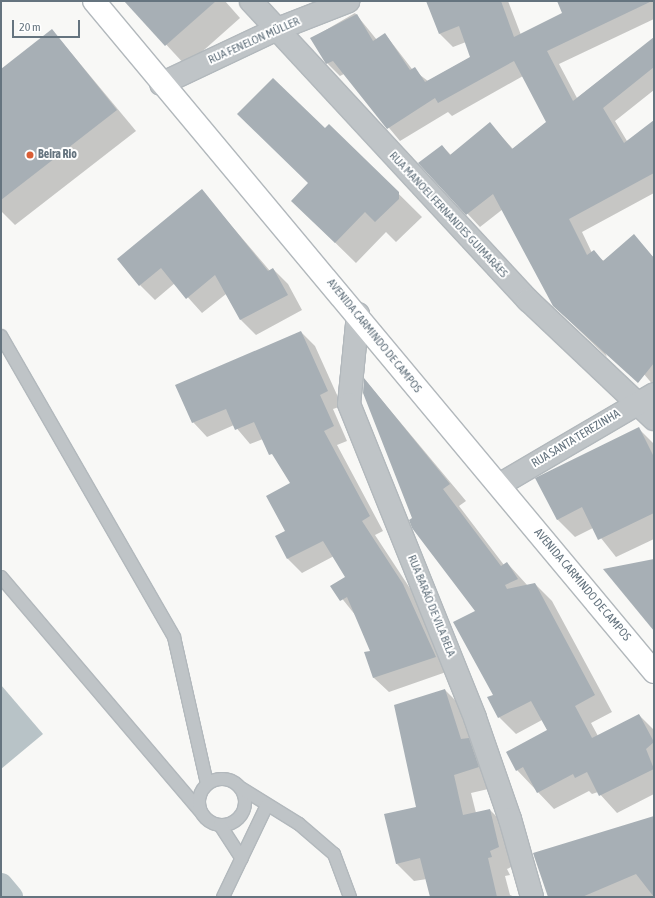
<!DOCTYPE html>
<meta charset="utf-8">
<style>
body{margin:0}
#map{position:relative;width:655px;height:898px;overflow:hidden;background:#f8f8f6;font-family:"Asap Condensed",sans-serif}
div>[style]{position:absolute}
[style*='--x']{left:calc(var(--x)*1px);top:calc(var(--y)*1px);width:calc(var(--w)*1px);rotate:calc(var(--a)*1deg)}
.water>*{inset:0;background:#b8c3c7}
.shadow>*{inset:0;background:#0003}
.canal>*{height:24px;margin:-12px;padding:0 12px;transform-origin:12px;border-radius:12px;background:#b8c3c7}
.building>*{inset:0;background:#a7afb5}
.roads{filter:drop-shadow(1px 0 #b2b8bc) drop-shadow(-1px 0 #b2b8bc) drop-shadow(0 1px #b2b8bc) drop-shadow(0 -1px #b2b8bc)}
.service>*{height:12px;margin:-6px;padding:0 6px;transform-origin:6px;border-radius:6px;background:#bfc4c7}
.service>.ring{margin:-6px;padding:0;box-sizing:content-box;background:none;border:12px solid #bfc4c7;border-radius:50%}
.minor>*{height:22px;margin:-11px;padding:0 11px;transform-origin:11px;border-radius:11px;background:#bfc4c7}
.secondary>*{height:22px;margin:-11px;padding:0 11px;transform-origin:11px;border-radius:11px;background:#fff}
.dots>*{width:11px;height:11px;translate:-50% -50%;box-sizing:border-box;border:2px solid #fff;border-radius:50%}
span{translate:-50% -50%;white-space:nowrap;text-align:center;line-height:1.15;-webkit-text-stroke:4px #fff;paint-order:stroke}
.street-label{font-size:12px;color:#65747f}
.poi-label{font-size:12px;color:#65747f;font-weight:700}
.left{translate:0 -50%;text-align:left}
.frame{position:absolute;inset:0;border:2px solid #65747f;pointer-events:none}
.scale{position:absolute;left:12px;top:20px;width:68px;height:18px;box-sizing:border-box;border:2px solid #65747f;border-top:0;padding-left:5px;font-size:12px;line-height:14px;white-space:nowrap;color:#65747f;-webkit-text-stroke:3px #fff;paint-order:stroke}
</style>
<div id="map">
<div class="water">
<i style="clip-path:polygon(1px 685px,43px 734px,1px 769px)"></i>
</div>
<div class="shadow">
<i style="clip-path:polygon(126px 1px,225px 1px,240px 18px,186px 66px)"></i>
<i style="clip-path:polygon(427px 1px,508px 1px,521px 35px,564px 13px,558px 1px,654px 1px,654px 19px,559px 64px,577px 98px,654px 38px,654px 90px,615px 121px,627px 141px,654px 131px,654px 193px,582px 232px,592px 253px,604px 261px,634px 236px,654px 258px,654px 386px,601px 323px,594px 327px,607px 357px,554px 306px,503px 209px,480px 227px,420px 163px,442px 146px,451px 155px,490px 124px,513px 149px,547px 122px,523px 76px,452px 116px,448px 112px,400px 141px,344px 74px,340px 76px,327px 63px,312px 38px,355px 13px,377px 40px,385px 34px,412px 69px,428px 81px,471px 57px,466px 42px,453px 47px,440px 34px)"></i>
<i style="clip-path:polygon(52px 30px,136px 131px,15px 225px,1px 211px,1px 70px)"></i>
<i style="clip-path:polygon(329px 125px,422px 217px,396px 242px,386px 232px,356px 263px,313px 221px,309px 184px)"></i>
<i style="clip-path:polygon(201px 190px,270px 271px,273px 269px,288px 284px,302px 310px,256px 335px,241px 320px,226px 294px,202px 313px,175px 283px,155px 300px,140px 285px)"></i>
<i style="clip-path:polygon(301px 332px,315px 346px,342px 406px,333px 409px,347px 441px,337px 445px,383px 531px,375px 535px,417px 599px,449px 671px,389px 692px,374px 678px,371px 651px,356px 616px,332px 586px,347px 577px,334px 556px,302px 573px,288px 559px,292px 483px,263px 439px,250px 444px,234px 425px,207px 437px,193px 422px)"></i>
<i style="clip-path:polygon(365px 380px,466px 501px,459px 506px,504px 565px,507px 563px,528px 586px,535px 584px,552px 601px,612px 712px,591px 723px,598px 736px,639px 715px,654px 730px,654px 794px,617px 813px,598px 792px,592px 794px,589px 791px,554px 809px,517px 770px,548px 731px,542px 720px,516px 734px,499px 717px,476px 611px,413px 518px)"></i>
<i style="clip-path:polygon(638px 428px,654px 444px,654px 539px,616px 557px,593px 528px,575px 537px,557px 519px)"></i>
<i style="clip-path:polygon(445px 690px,463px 708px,497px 787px,471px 793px,476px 813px,490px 810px,508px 828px,516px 865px,507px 869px,510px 875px,505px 876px,510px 895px,515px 897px,431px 897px,427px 879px,414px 881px,396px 863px,417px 807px)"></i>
<i style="clip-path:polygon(654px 817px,654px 896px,549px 897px)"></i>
</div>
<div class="canal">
<i style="--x:1;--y:885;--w:16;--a:50"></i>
</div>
<div class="building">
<i style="clip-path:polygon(124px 1px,216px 1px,165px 46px)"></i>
<i style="clip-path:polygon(426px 1px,501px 1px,514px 37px,562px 13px,557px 1px,652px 1px,547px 51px,573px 101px,654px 37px,654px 67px,603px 108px,624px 143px,654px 120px,654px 173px,569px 219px,587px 255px,594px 250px,603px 261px,634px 234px,654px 258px,654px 363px,638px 383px,553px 306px,493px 194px,466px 215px,418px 163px,442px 145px,450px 155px,490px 122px,512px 149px,546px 122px,514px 61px,438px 103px,435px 98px,387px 129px,333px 61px,326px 64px,310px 38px,357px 14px,373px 41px,385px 33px,410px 70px,415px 67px,425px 82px,470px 57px,459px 26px,439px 34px)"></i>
<i style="clip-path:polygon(52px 29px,117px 110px,1px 200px,1px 69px)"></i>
<i style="clip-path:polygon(273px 78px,325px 128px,329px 124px,399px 192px,399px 199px,375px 222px,365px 212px,335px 243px,291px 201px,308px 183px,237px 114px)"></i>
<i style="clip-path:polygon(202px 189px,268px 271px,273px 268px,288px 295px,240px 320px,215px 275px,186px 299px,161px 268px,139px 286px,117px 259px)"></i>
<i style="clip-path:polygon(301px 331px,328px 391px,320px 395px,334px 426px,324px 431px,370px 516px,362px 521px,403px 584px,436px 657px,373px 678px,364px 652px,370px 651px,347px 597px,340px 601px,330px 586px,345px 577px,323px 541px,287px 559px,275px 536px,285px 531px,266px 496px,290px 483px,272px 454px,269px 455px,254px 422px,235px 430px,226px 409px,192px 423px,175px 385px)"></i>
<i style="clip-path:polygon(364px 378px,450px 484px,443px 489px,501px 566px,507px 562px,518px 579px,505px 585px,507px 589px,535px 583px,595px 695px,575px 706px,592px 738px,639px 714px,654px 742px,646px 749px,654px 769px,599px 796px,587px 772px,575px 778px,573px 774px,537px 793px,523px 767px,516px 771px,506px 752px,547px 730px,531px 701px,498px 718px,487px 697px,493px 695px,453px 622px,475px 611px,412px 528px,409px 520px,412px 518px,363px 393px)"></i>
<i style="clip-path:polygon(639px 427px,654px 457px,654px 513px,598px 540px,582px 507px,557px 520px,535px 478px)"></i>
<i style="clip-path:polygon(654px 559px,654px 631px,603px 569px)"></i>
<i style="clip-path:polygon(445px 689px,461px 739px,469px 738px,479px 767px,454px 775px,463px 815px,490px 809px,499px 847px,490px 851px,492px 857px,488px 858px,497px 897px,430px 897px,420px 858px,396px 864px,384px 814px,416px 807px,394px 705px)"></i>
<i style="clip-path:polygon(654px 816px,654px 897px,636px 874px,582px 897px,548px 897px,533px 853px)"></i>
</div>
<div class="roads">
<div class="service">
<i style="--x:1;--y:336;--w:347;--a:60.1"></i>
<i style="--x:174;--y:637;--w:150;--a:77.3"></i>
<i style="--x:1;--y:577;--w:309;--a:49.6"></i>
<i class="ring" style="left:199px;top:779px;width:34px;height:34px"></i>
<i style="--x:241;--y:788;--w:68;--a:31.8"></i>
<i style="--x:299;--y:824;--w:46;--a:40.6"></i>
<i style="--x:334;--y:854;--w:46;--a:69.6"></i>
<i style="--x:220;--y:825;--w:40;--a:57.1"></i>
<i style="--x:223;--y:897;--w:102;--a:-64.4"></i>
</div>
<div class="minor">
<i style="--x:251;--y:1;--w:408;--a:47.2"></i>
<i style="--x:528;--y:300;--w:173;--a:43.4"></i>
<i style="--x:161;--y:84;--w:126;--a:-25.3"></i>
<i style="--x:275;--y:30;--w:79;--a:-21.4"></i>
<i style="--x:358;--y:314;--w:90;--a:95.7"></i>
<i style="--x:349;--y:404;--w:338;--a:68.1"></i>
<i style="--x:475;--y:718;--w:107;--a:70.9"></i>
<i style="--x:510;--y:819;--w:81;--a:74.2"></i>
<i style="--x:499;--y:485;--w:180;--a:-30.4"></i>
</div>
<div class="secondary">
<i style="--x:94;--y:1;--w:874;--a:50.15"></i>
</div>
</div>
<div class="dots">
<i style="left:30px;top:155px;background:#d95e36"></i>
</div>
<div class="street-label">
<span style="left:254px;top:41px;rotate:-24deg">RUA FENELON MÜLLER</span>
<span style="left:448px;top:215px;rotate:47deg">RUA MANOEL FERNANDES GUIMARÃES</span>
<span style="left:374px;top:336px;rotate:51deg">AVENIDA CARMINDO DE CAMPOS</span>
<span style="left:576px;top:439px;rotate:-31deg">RUA SANTA TEREZINHA</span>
<span style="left:582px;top:585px;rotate:50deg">AVENIDA CARMINDO DE CAMPOS</span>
<span style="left:431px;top:606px;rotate:68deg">RUA BARÃO DE VILA BELA</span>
</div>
<div class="poi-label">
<span class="left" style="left:38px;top:155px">Beira Rio</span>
</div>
<div class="frame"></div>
<div class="scale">20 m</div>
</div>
